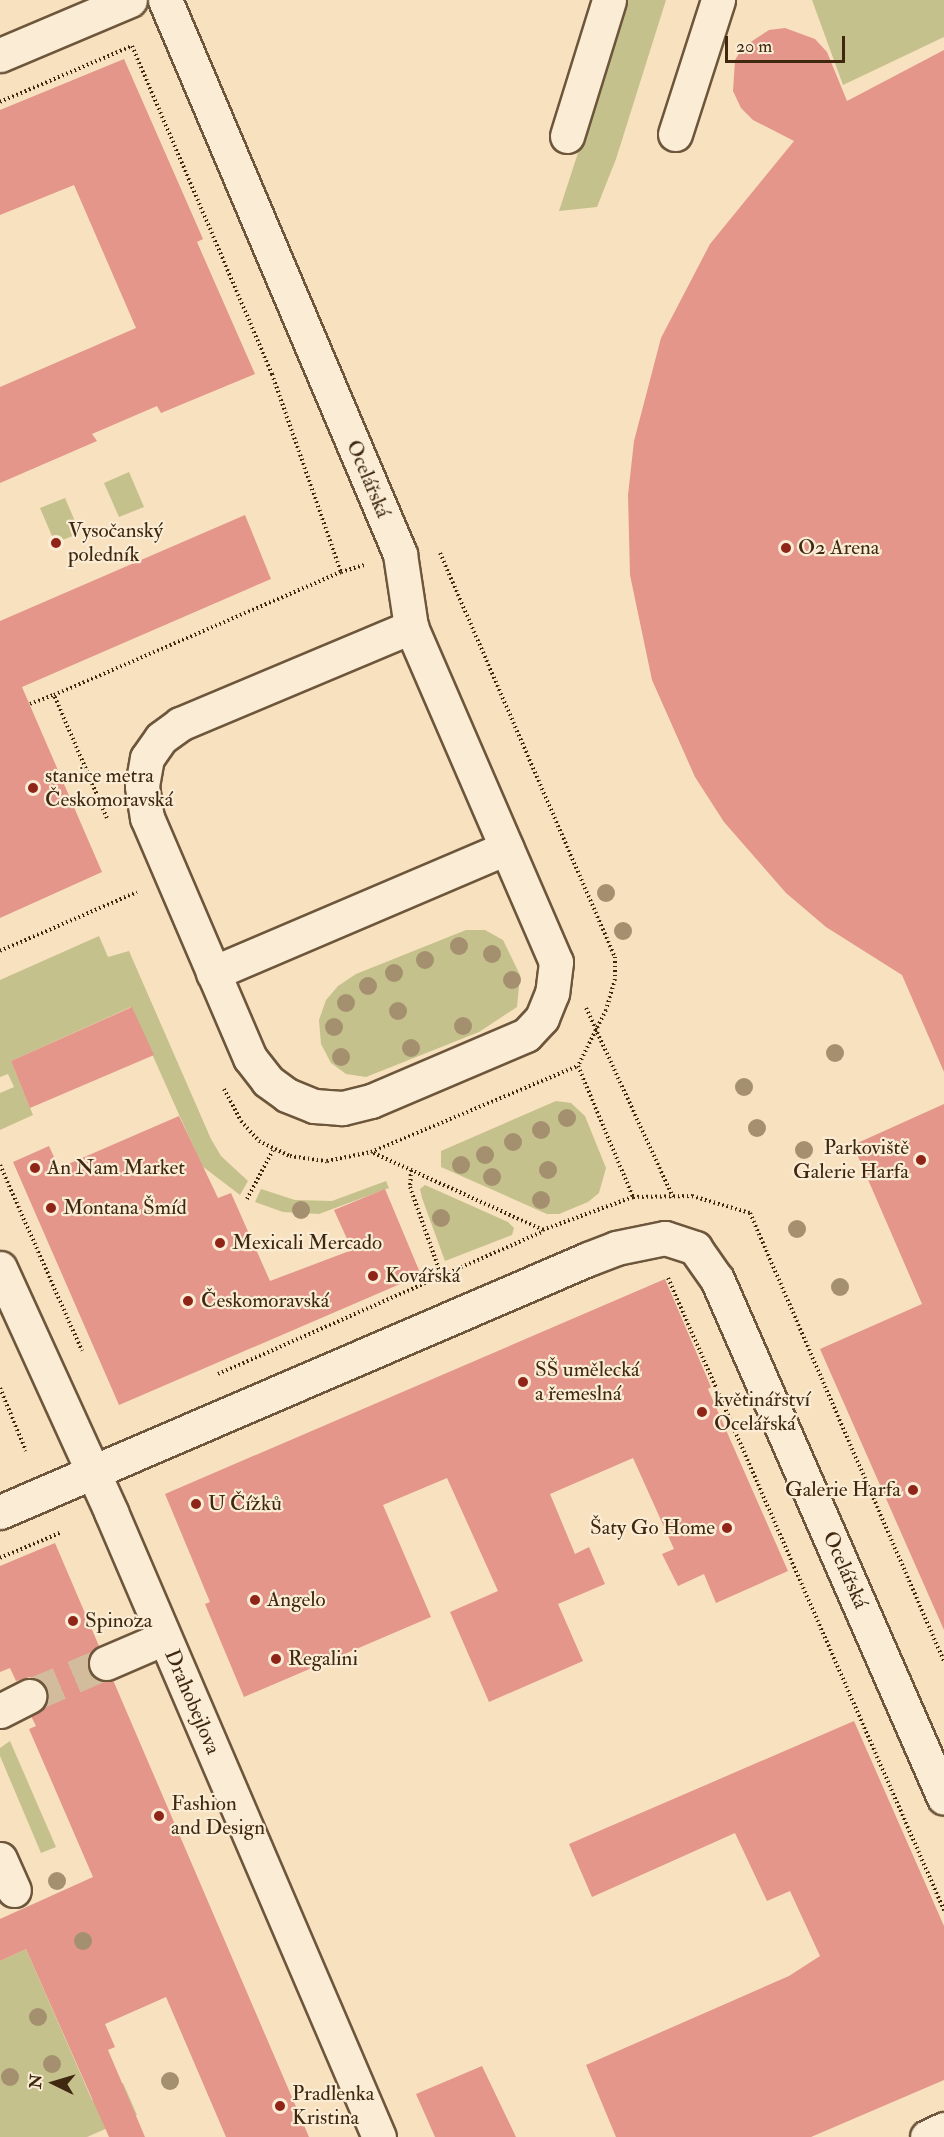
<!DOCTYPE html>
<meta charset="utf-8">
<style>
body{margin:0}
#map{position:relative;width:944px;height:2137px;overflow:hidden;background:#f8e1bf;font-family:"IM FELL Double Pica",serif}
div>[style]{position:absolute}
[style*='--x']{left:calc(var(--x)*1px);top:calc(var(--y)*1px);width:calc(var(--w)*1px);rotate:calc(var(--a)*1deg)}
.green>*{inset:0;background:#c5c18c}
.building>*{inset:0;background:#e39689}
.minor-tunnel>*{height:33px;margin-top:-16.5px;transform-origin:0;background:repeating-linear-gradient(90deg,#d3bc9c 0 33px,transparent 0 49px)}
.path>*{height:4px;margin-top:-2px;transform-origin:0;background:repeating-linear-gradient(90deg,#3f280f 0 1.5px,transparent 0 4.5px)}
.roads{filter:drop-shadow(2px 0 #6d563b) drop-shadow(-2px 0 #6d563b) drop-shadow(0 2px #6d563b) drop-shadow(0 -2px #6d563b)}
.minor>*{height:33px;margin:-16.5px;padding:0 16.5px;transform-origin:16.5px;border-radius:16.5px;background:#faecd5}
.trees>*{width:18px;height:18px;margin:-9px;border-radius:50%;background:#a4906f}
.dots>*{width:16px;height:16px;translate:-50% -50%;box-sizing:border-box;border:3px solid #faecd5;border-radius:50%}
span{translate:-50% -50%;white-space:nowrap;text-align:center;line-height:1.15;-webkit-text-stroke:4.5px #faecd5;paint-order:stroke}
.street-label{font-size:21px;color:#3f280f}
.poi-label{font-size:21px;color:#3f280f}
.left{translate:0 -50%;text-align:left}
.right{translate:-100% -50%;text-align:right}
.north{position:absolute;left:24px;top:2053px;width:60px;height:60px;-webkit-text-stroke:4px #faecd5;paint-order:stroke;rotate:275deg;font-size:16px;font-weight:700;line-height:24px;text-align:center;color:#3f280f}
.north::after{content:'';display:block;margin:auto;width:21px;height:27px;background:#3f280f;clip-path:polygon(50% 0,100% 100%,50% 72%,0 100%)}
.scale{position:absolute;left:725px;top:36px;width:120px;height:27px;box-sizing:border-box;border:3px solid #3f280f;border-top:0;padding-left:8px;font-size:18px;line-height:21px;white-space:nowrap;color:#3f280f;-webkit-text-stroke:4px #faecd5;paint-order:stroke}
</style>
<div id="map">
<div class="green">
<i style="clip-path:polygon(628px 0,666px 0,616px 159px,597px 207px,559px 211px)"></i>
<i style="clip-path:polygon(812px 0,944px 0,944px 37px,843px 85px)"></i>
<i style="clip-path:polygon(129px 472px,144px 507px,119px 517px,104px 483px)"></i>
<i style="clip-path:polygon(65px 498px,80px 533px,55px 543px,40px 508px)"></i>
<i style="clip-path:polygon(466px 930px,485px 930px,503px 940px,520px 975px,517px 1007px,479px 1032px,366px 1077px,346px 1074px,331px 1063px,321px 1044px,319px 1020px,326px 1000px,338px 986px,356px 974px)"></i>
<i style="clip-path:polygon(99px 936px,108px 957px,129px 951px,211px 1139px,221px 1156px,248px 1181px,240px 1195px,202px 1166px,131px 1007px,11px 1061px,33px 1115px,0 1130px,0 1093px,14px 1087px,8px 1074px,0 1077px,0 980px)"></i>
<i style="clip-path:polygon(556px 1101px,571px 1103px,585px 1116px,606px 1168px,599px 1193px,588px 1202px,559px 1214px,547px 1214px,441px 1167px,441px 1151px)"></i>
<i style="clip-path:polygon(386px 1181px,389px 1188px,319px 1214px,283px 1212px,255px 1202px,261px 1189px,295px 1200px,332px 1201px)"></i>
<i style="clip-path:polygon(425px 1185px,508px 1222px,514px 1228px,512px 1235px,445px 1261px,422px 1198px,420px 1189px)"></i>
<i style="clip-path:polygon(10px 1741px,56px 1847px,41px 1853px,0 1756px,0 1748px)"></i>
<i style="clip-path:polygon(26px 1949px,92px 2100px,123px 2083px,137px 2115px,87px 2137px,0 2137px,0 1961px)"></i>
</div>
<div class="building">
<i style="clip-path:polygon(785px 28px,815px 39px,827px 52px,847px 101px,944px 50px,944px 1072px,902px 975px,826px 927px,786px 893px,724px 822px,695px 777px,652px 680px,630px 575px,628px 495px,634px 441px,661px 338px,710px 244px,794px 141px,753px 120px,741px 108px,733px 91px,735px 60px,743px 47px,769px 30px)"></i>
<i style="clip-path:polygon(124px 59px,203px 239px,197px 242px,255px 374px,161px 413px,157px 406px,92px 434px,97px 441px,0 483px,0 387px,136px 328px,74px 185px,0 215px,0 110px)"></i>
<i style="clip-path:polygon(245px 515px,271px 579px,22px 687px,102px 872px,0 918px,0 621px)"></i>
<i style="clip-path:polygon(132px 1007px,154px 1055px,30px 1108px,11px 1061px)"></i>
<i style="clip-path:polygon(944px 1104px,944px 1630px,820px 1349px,922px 1304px,853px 1145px)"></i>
<i style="clip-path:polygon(179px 1116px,218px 1198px,231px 1193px,270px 1281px,352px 1250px,334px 1210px,385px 1189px,421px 1275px,119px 1405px,13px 1162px,49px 1146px,59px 1168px)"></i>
<i style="clip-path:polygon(665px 1279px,711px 1387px,708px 1389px,788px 1571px,716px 1603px,704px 1574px,678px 1586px,662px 1554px,674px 1549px,633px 1458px,550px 1494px,575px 1554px,589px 1547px,605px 1584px,558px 1604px,583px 1661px,489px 1702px,450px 1612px,498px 1591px,447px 1478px,383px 1505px,431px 1617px,244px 1697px,205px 1604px,210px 1602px,165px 1494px)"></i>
<i style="clip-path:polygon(55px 1543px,99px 1646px,91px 1652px,89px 1670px,95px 1678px,113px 1680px,309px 2137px,226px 2137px,166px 1997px,105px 2024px,115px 2047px,108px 2050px,145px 2137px,109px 2137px,26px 1949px,0 1961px,0 1919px,93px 1877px,29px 1729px,36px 1726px,31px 1716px,45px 1706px,46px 1688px,30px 1677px,16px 1681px,10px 1668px,0 1672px,0 1566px)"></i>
<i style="clip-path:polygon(854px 1721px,944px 1926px,944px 2080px,811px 2137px,616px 2137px,586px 2065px,789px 1976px,820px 1956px,790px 1891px,767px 1901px,735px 1833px,592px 1897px,569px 1844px)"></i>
<i style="clip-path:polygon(482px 2066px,516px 2137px,435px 2137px,416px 2094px)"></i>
</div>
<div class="minor-tunnel">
<i style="--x:29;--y:1696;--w:84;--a:-23.2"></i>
</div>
<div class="path">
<i style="--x:0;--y:102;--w:143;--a:-23"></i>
<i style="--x:132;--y:46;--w:357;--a:66.9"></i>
<i style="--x:272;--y:374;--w:210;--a:70.8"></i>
<i style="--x:440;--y:553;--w:440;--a:66.6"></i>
<i style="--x:615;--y:957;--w:22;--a:90"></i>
<i style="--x:615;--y:979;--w:32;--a:106"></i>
<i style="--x:606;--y:1010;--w:63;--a:116.6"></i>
<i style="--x:30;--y:704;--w:26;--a:-21"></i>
<i style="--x:107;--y:818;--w:134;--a:-113.3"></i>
<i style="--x:54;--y:695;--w:312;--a:-23.2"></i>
<i style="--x:341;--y:572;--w:24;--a:-17"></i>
<i style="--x:0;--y:951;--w:149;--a:-23.3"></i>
<i style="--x:586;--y:1008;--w:208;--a:65.3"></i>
<i style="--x:224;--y:1089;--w:36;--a:62"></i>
<i style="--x:241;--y:1121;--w:27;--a:48"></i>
<i style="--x:259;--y:1141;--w:34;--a:26"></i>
<i style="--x:290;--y:1156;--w:37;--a:8"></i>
<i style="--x:327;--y:1161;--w:45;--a:-11.6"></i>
<i style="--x:371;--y:1152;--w:224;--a:-22.6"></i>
<i style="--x:578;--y:1066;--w:142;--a:67.2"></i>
<i style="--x:633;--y:1197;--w:96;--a:159.9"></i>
<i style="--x:543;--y:1230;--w:189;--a:-155.6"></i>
<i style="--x:0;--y:1165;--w:203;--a:66.2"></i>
<i style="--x:411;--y:1170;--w:17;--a:93"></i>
<i style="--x:410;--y:1187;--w:96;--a:70.6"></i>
<i style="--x:633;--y:1197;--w:59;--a:-1"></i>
<i style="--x:692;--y:1196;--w:60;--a:16.3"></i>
<i style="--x:750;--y:1213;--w:488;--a:66.6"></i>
<i style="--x:247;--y:1199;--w:55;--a:-62"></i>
<i style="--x:668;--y:1278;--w:690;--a:66.41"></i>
<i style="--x:218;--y:1374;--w:355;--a:-23.7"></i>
<i style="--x:0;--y:1388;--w:68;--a:67.6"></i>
<i style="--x:0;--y:1558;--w:67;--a:-22.8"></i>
</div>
<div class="roads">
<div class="minor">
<i style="--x:165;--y:0;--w:602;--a:67.01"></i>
<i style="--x:400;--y:554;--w:74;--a:81.4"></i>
<i style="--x:411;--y:627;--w:365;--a:66.6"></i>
<i style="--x:556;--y:962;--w:31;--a:97"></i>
<i style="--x:552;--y:993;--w:27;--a:112"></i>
<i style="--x:542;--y:1018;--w:23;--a:133"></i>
<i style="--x:526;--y:1035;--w:168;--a:156.9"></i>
<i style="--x:371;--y:1101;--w:30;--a:166"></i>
<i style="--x:342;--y:1108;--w:28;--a:-176"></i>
<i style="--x:314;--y:1106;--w:29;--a:-158"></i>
<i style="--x:287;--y:1095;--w:24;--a:-144"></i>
<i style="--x:268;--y:1081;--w:29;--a:-128"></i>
<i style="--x:250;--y:1058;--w:261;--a:-113.2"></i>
<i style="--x:147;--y:818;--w:32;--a:-99"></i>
<i style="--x:142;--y:786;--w:28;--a:-80"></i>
<i style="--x:147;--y:758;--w:24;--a:-55"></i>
<i style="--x:161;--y:738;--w:24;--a:-36"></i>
<i style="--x:180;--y:724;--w:251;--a:-22.8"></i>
<i style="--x:0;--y:55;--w:141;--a:-22.9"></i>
<i style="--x:675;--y:134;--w:141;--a:-72.2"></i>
<i style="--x:567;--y:136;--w:142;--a:-72.8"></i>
<i style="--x:213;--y:973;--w:319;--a:-23.1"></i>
<i style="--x:0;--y:1268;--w:268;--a:65.5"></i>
<i style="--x:111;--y:1512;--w:680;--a:66.79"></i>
<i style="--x:0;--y:1512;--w:640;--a:-23.28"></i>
<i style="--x:588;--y:1259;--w:30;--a:-21"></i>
<i style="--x:616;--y:1248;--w:50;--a:-11.5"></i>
<i style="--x:665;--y:1238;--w:32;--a:18"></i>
<i style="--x:695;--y:1248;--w:38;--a:55"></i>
<i style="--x:717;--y:1279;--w:566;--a:66.38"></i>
<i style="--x:106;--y:1663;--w:63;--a:-23.3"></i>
<i style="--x:0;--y:1711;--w:33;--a:-27"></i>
<i style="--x:0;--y:1859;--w:34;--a:66"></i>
<i style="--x:927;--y:2137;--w:19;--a:-25"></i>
</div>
</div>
<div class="trees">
<i style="left:606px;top:893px"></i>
<i style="left:623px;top:931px"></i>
<i style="left:459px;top:946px"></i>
<i style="left:492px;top:954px"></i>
<i style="left:425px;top:960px"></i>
<i style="left:394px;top:973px"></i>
<i style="left:512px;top:980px"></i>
<i style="left:368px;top:986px"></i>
<i style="left:346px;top:1003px"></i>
<i style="left:398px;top:1011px"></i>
<i style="left:463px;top:1026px"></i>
<i style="left:334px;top:1027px"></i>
<i style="left:411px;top:1048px"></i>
<i style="left:835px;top:1053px"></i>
<i style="left:341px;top:1057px"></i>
<i style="left:744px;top:1087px"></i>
<i style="left:567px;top:1118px"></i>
<i style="left:757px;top:1128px"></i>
<i style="left:541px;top:1130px"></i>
<i style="left:513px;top:1142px"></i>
<i style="left:804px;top:1150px"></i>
<i style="left:485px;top:1155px"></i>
<i style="left:461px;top:1165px"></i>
<i style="left:548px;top:1170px"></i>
<i style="left:492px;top:1177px"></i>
<i style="left:541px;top:1200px"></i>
<i style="left:301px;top:1210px"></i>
<i style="left:441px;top:1218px"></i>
<i style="left:797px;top:1229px"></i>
<i style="left:840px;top:1287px"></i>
<i style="left:57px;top:1881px"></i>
<i style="left:83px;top:1941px"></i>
<i style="left:38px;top:2017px"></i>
<i style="left:52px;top:2064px"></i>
<i style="left:10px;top:2077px"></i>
<i style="left:170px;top:2081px"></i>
</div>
<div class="dots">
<i style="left:56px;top:543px;background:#8f2418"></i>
<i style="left:786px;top:548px;background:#8f2418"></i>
<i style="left:33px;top:788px;background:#8f2418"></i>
<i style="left:921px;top:1160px;background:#8f2418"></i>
<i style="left:35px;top:1168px;background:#8f2418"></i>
<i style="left:51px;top:1208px;background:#8f2418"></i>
<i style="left:220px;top:1243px;background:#8f2418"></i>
<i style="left:373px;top:1276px;background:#8f2418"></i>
<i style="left:188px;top:1301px;background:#8f2418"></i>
<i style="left:523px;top:1382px;background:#8f2418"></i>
<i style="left:702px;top:1412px;background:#8f2418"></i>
<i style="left:913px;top:1490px;background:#8f2418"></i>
<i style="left:196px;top:1504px;background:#8f2418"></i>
<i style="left:727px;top:1528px;background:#8f2418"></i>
<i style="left:255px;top:1600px;background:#8f2418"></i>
<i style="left:73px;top:1621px;background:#8f2418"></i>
<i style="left:276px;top:1659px;background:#8f2418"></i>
<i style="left:159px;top:1816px;background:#8f2418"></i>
<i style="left:280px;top:2106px;background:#8f2418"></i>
</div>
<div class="street-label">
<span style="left:368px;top:479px;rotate:67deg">Ocelářská</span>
<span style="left:845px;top:1570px;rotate:66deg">Ocelářská</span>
<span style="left:192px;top:1702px;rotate:67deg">Drahobejlova</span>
</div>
<div class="poi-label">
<span class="left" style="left:68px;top:543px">Vysočanský<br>poledník</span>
<span class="left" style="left:798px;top:548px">O2 Arena</span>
<span class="left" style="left:45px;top:788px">stanice metra<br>Českomoravská</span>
<span class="right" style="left:909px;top:1160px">Parkoviště<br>Galerie Harfa</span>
<span class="left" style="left:47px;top:1168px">An Nam Market</span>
<span class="left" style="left:63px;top:1208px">Montana Šmíd</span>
<span class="left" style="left:232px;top:1243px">Mexicali Mercado</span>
<span class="left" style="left:385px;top:1276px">Kovářská</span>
<span class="left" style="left:201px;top:1301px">Českomoravská</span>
<span class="left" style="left:535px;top:1382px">SŠ umělecká<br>a řemeslná</span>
<span class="left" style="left:714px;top:1412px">květinářství<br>Ocelářská</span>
<span class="right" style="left:901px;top:1490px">Galerie Harfa</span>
<span class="left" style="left:208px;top:1504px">U Čížků</span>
<span class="right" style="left:715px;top:1528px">Šaty Go Home</span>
<span class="left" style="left:267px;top:1600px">Angelo</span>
<span class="left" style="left:85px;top:1621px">Spinoza</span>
<span class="left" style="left:288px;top:1659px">Regalini</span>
<span class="left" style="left:171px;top:1816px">Fashion<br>and Design</span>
<span class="left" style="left:292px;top:2106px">Pradlenka<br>Kristina</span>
</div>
<div class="north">N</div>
<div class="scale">20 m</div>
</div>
